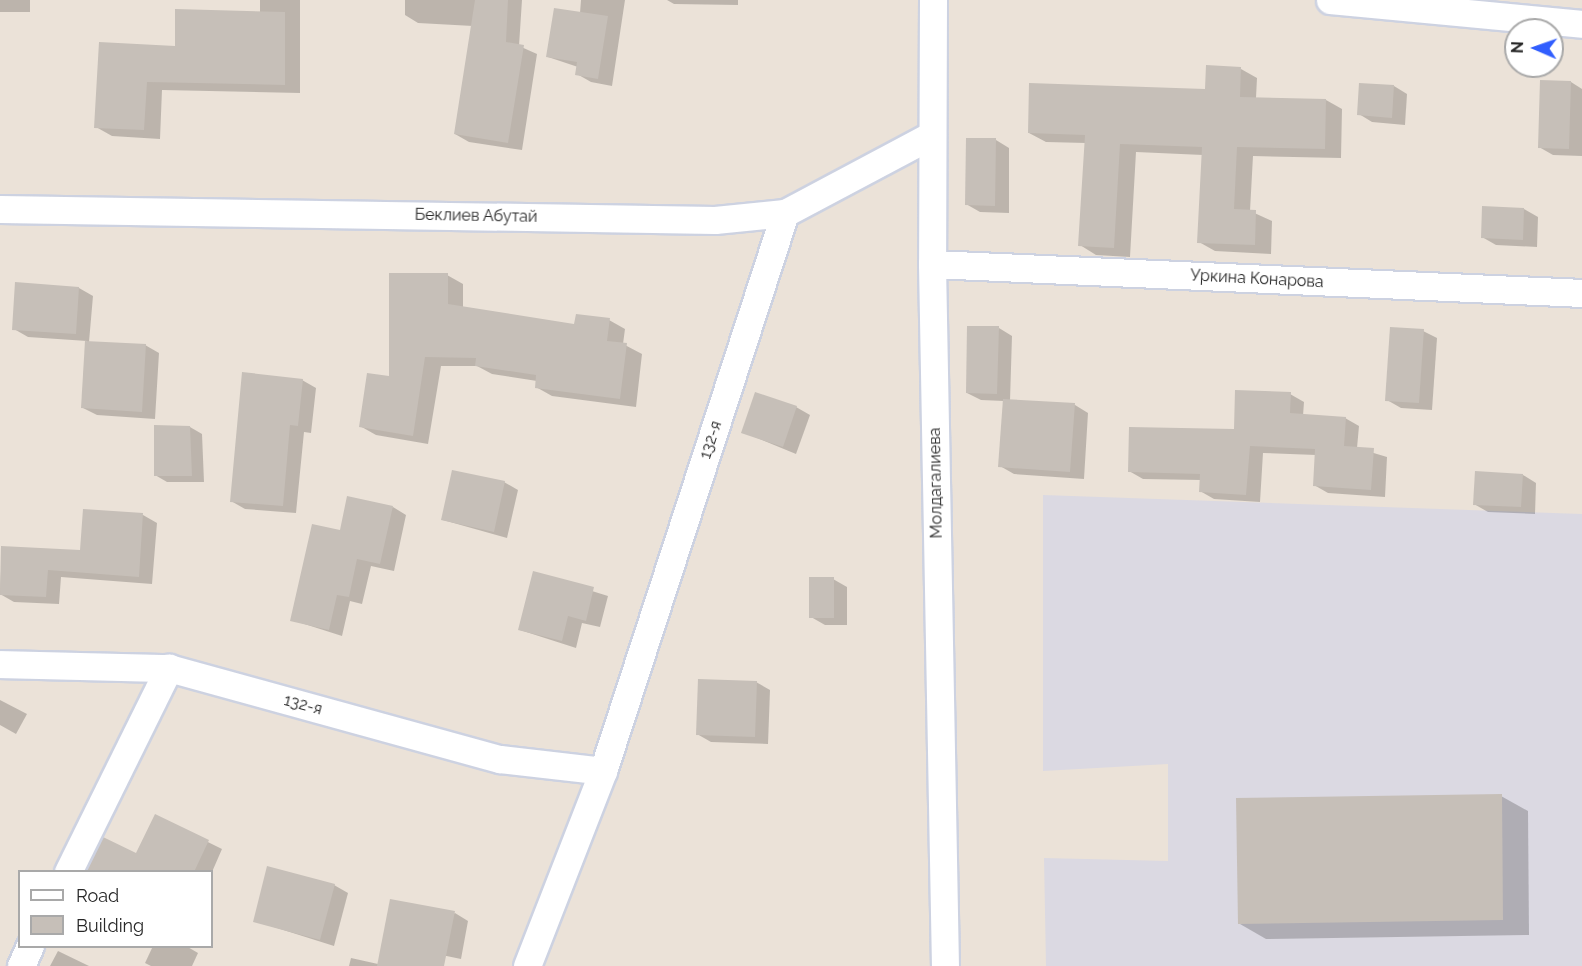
<!DOCTYPE html>
<meta charset="utf-8">
<style>
body{margin:0}
#map{position:relative;width:1582px;height:966px;overflow:hidden;background:#ebe2d8;font-family:Raleway,sans-serif}
div>[style]{position:absolute}
[style*='--x']{left:calc(var(--x)*1px);top:calc(var(--y)*1px);width:calc(var(--w)*1px);rotate:calc(var(--a)*1deg)}
.industrial>*{inset:0;background:#dbd9e2}
.shadow>*{inset:0;background:#0003}
.building>*{inset:0;background:#c6bfb8}
.roads{filter:drop-shadow(2px 0 #cdd2e1) drop-shadow(-2px 0 #cdd2e1) drop-shadow(0 2px #cdd2e1) drop-shadow(0 -2px #cdd2e1)}
.minor>*{height:27px;margin:-13.5px;padding:0 13.5px;transform-origin:13.5px;border-radius:13.5px;background:#fff}
span{translate:-50% -50%;white-space:nowrap;text-align:center;line-height:1.15;-webkit-text-stroke:4.5px #fff;paint-order:stroke}
.street-label{font-size:16px;color:#272727}
.legend{position:absolute;left:18px;top:870px;width:195px;height:78px;box-sizing:border-box;background:#fff;border:2px solid #a9a9a9;margin:0;padding:8px 10px;list-style:none;font-size:18px;color:#272727}
.legend li{display:flex;align-items:center;gap:12px;height:30px}
.legend b{width:30px;border:2px solid #a9a9a9}
.north{position:absolute;left:1504px;top:18px;width:60px;height:60px;box-sizing:border-box;background:#fff;border:2px solid #a9a9a9;border-radius:50%;rotate:272deg;font-size:16px;font-weight:700;line-height:24px;text-align:center;color:#272727}
.north::after{content:'';display:block;margin:auto;width:21px;height:27px;background:#315efe;clip-path:polygon(50% 0,100% 100%,50% 72%,0 100%)}
</style>
<div id="map">
<div class="industrial">
<i style="clip-path:polygon(1043px 495px,1582px 514px,1582px 966px,1046px 966px,1044px 858px,1168px 861px,1168px 764px,1043px 771px)"></i>
</div>
<div class="shadow">
<i style="clip-path:polygon(0 0,30px 0,30px 12px,0 12px)"></i>
<i style="clip-path:polygon(260px 0,300px 0,300px 93px,162px 90px,160px 139px,112px 136px,96px 127px,176px 48px,260px 13px)"></i>
<i style="clip-path:polygon(405px 0,522px 0,519px 46px,537px 54px,522px 150px,469px 142px,455px 134px,473px 26px,418px 23px,405px 15px)"></i>
<i style="clip-path:polygon(581px 0,625px 0,612px 86px,591px 82px,577px 74px,578px 67px,548px 57px,580px 13px)"></i>
<i style="clip-path:polygon(667px 0,738px 0,738px 5px,674px 4px)"></i>
<i style="clip-path:polygon(1241px 69px,1257px 78px,1256px 98px,1326px 100px,1342px 109px,1341px 158px,1253px 156px,1250px 211px,1272px 221px,1271px 254px,1215px 251px,1199px 242px,1203px 155px,1136px 152px,1130px 257px,1096px 255px,1080px 245px,1086px 143px,1046px 142px,1029px 133px,1206px 90px)"></i>
<i style="clip-path:polygon(1571px 82px,1582px 89px,1582px 156px,1553px 155px,1539px 147px)"></i>
<i style="clip-path:polygon(1394px 86px,1407px 94px,1405px 125px,1372px 122px,1359px 114px)"></i>
<i style="clip-path:polygon(996px 140px,1009px 148px,1009px 213px,980px 212px,966px 204px)"></i>
<i style="clip-path:polygon(1524px 209px,1538px 217px,1537px 247px,1496px 245px,1482px 237px)"></i>
<i style="clip-path:polygon(447px 275px,463px 284px,463px 308px,576px 325px,609px 320px,625px 329px,623px 344px,642px 354px,636px 407px,552px 396px,536px 387px,537px 381px,492px 374px,477px 366px,441px 366px,428px 444px,376px 435px,360px 426px)"></i>
<i style="clip-path:polygon(17px 284px,79px 288px,93px 296px,89px 342px,145px 345px,159px 353px,155px 419px,97px 415px,83px 408px,87px 341px,28px 337px,14px 329px)"></i>
<i style="clip-path:polygon(999px 328px,1012px 336px,1010px 401px,1075px 405px,1088px 413px,1084px 479px,1014px 474px,1000px 466px,1004px 401px,981px 400px,967px 393px)"></i>
<i style="clip-path:polygon(1423px 331px,1437px 338px,1432px 410px,1401px 408px,1387px 400px)"></i>
<i style="clip-path:polygon(302px 380px,316px 388px,311px 433px,304px 432px,296px 513px,245px 509px,231px 501px)"></i>
<i style="clip-path:polygon(1290px 394px,1304px 402px,1303px 416px,1345px 418px,1359px 426px,1357px 448px,1387px 457px,1385px 497px,1328px 493px,1314px 485px,1316px 455px,1263px 453px,1260px 502px,1214px 499px,1200px 491px,1201px 480px,1143px 479px,1129px 471px,1235px 430px)"></i>
<i style="clip-path:polygon(796px 407px,810px 415px,796px 454px,743px 432px)"></i>
<i style="clip-path:polygon(190px 427px,202px 434px,204px 482px,167px 482px,155px 475px)"></i>
<i style="clip-path:polygon(1523px 475px,1536px 483px,1535px 514px,1488px 512px,1474px 504px)"></i>
<i style="clip-path:polygon(504px 482px,518px 490px,507px 538px,443px 520px)"></i>
<i style="clip-path:polygon(393px 507px,406px 515px,394px 571px,371px 566px,362px 604px,350px 601px,342px 636px,292px 620px,341px 532px)"></i>
<i style="clip-path:polygon(84px 510px,143px 515px,157px 523px,152px 584px,61px 577px,59px 604px,14px 602px,0 594px,2px 548px,81px 552px)"></i>
<i style="clip-path:polygon(534px 573px,608px 596px,600px 627px,582px 623px,576px 648px,520px 630px)"></i>
<i style="clip-path:polygon(833px 579px,847px 587px,847px 625px,825px 625px,811px 617px)"></i>
<i style="clip-path:polygon(756px 682px,770px 690px,768px 744px,711px 742px,697px 734px)"></i>
<i style="clip-path:polygon(0 700px,27px 714px,16px 734px,0 725px)"></i>
<i style="clip-path:polygon(1501px 796px,1528px 811px,1529px 935px,1266px 939px,1240px 924px)"></i>
<i style="clip-path:polygon(155px 816px,222px 849px,212px 872px,87px 872px,136px 855px)"></i>
<i style="clip-path:polygon(334px 885px,348px 893px,334px 946px,255px 921px)"></i>
<i style="clip-path:polygon(455px 913px,468px 921px,461px 959px,432px 953px,429px 966px,349px 966px,351px 958px,378px 964px)"></i>
<i style="clip-path:polygon(153px 946px,186px 946px,198px 953px,192px 966px,151px 966px,145px 963px)"></i>
<i style="clip-path:polygon(58px 951px,89px 966px,50px 966px)"></i>
</div>
<div class="building">
<i style="clip-path:polygon(475px 0,508px 0,506px 42px,524px 45px,508px 143px,454px 134px)"></i>
<i style="clip-path:polygon(554px 8px,608px 16px,598px 79px,575px 75px,577px 62px,546px 57px)"></i>
<i style="clip-path:polygon(175px 9px,285px 12px,285px 85px,147px 82px,144px 130px,94px 128px,99px 42px,175px 46px)"></i>
<i style="clip-path:polygon(1206px 65px,1241px 67px,1240px 97px,1326px 99px,1325px 149px,1237px 147px,1234px 209px,1256px 210px,1255px 245px,1197px 243px,1202px 147px,1120px 144px,1114px 248px,1078px 246px,1085px 135px,1028px 133px,1029px 83px,1205px 89px)"></i>
<i style="clip-path:polygon(1540px 80px,1571px 81px,1569px 149px,1538px 148px)"></i>
<i style="clip-path:polygon(1359px 83px,1394px 85px,1392px 118px,1357px 115px)"></i>
<i style="clip-path:polygon(966px 138px,996px 138px,995px 206px,965px 205px)"></i>
<i style="clip-path:polygon(1482px 206px,1524px 208px,1523px 240px,1481px 238px)"></i>
<i style="clip-path:polygon(389px 273px,448px 273px,448px 304px,574px 324px,576px 314px,610px 318px,607px 341px,627px 343px,620px 399px,535px 388px,536px 375px,475px 366px,476px 358px,425px 357px,413px 436px,359px 427px,367px 373px,389px 376px)"></i>
<i style="clip-path:polygon(15px 282px,79px 287px,76px 334px,12px 330px)"></i>
<i style="clip-path:polygon(967px 326px,999px 326px,997px 394px,966px 393px)"></i>
<i style="clip-path:polygon(1390px 327px,1424px 329px,1419px 403px,1385px 401px)"></i>
<i style="clip-path:polygon(85px 341px,146px 344px,142px 412px,81px 408px)"></i>
<i style="clip-path:polygon(242px 372px,303px 379px,298px 426px,290px 425px,283px 506px,230px 502px)"></i>
<i style="clip-path:polygon(1235px 390px,1291px 392px,1290px 413px,1346px 417px,1344px 446px,1374px 448px,1371px 490px,1313px 486px,1315px 449px,1250px 446px,1246px 495px,1199px 492px,1200px 474px,1128px 472px,1129px 427px,1234px 429px)"></i>
<i style="clip-path:polygon(755px 392px,797px 406px,783px 447px,741px 433px)"></i>
<i style="clip-path:polygon(1003px 399px,1075px 403px,1070px 472px,998px 467px)"></i>
<i style="clip-path:polygon(154px 425px,190px 426px,192px 476px,154px 476px)"></i>
<i style="clip-path:polygon(452px 470px,505px 481px,494px 532px,441px 520px)"></i>
<i style="clip-path:polygon(1475px 471px,1523px 474px,1521px 507px,1473px 505px)"></i>
<i style="clip-path:polygon(347px 496px,393px 506px,380px 564px,357px 559px,349px 597px,337px 595px,329px 630px,290px 621px,312px 524px,340px 530px)"></i>
<i style="clip-path:polygon(83px 509px,143px 513px,139px 577px,48px 570px,46px 597px,0 595px,1px 546px,80px 550px)"></i>
<i style="clip-path:polygon(533px 571px,594px 587px,586px 621px,568px 616px,562px 641px,518px 630px)"></i>
<i style="clip-path:polygon(809px 577px,834px 577px,834px 618px,809px 618px)"></i>
<i style="clip-path:polygon(698px 679px,757px 681px,755px 737px,696px 735px)"></i>
<i style="clip-path:polygon(1502px 794px,1503px 920px,1238px 924px,1236px 798px)"></i>
<i style="clip-path:polygon(155px 814px,209px 840px,194px 872px,86px 872px,103px 837px,136px 853px)"></i>
<i style="clip-path:polygon(267px 866px,335px 884px,320px 940px,253px 922px)"></i>
<i style="clip-path:polygon(390px 899px,455px 911px,444px 966px,377px 966px)"></i>
</div>
<div class="roads">
<div class="minor">
<i style="--x:933;--y:0;--w:264;--a:90.2"></i>
<i style="--x:932;--y:264;--w:702;--a:88.94"></i>
<i style="--x:1330;--y:0;--w:253;--a:5.4"></i>
<i style="--x:0;--y:209;--w:715;--a:0.88"></i>
<i style="--x:715;--y:220;--w:70;--a:-5.7"></i>
<i style="--x:785;--y:213;--w:166;--a:-28"></i>
<i style="--x:932;--y:264;--w:651;--a:2.55"></i>
<i style="--x:0;--y:664;--w:169;--a:1.4"></i>
<i style="--x:169;--y:668;--w:343;--a:15.4"></i>
<i style="--x:500;--y:759;--w:104;--a:6.6"></i>
<i style="--x:68;--y:872;--w:228;--a:-63.7"></i>
<i style="--x:21;--y:966;--w:22;--a:-66"></i>
<i style="--x:527;--y:966;--w:209;--a:-68.7"></i>
<i style="--x:603;--y:771;--w:587;--a:-71.94"></i>
</div>
</div>
<div class="street-label">
<span style="left:476px;top:216px;rotate:1deg">Беклиев Абутай</span>
<span style="left:1257px;top:279px;rotate:3deg">Уркина Конарова</span>
<span style="left:711px;top:440px;rotate:-72deg">132-я</span>
<span style="left:936px;top:483px;rotate:-91deg">Молдагалиева</span>
<span style="left:303px;top:705px;rotate:15deg">132-я</span>
</div>
<ul class="legend">
<li><b style="height:8px;background:#fff"></b>Road</li>
<li><b style="height:16px;background:#c6bfb8"></b>Building</li>
</ul>
<div class="north">N</div>
</div>
